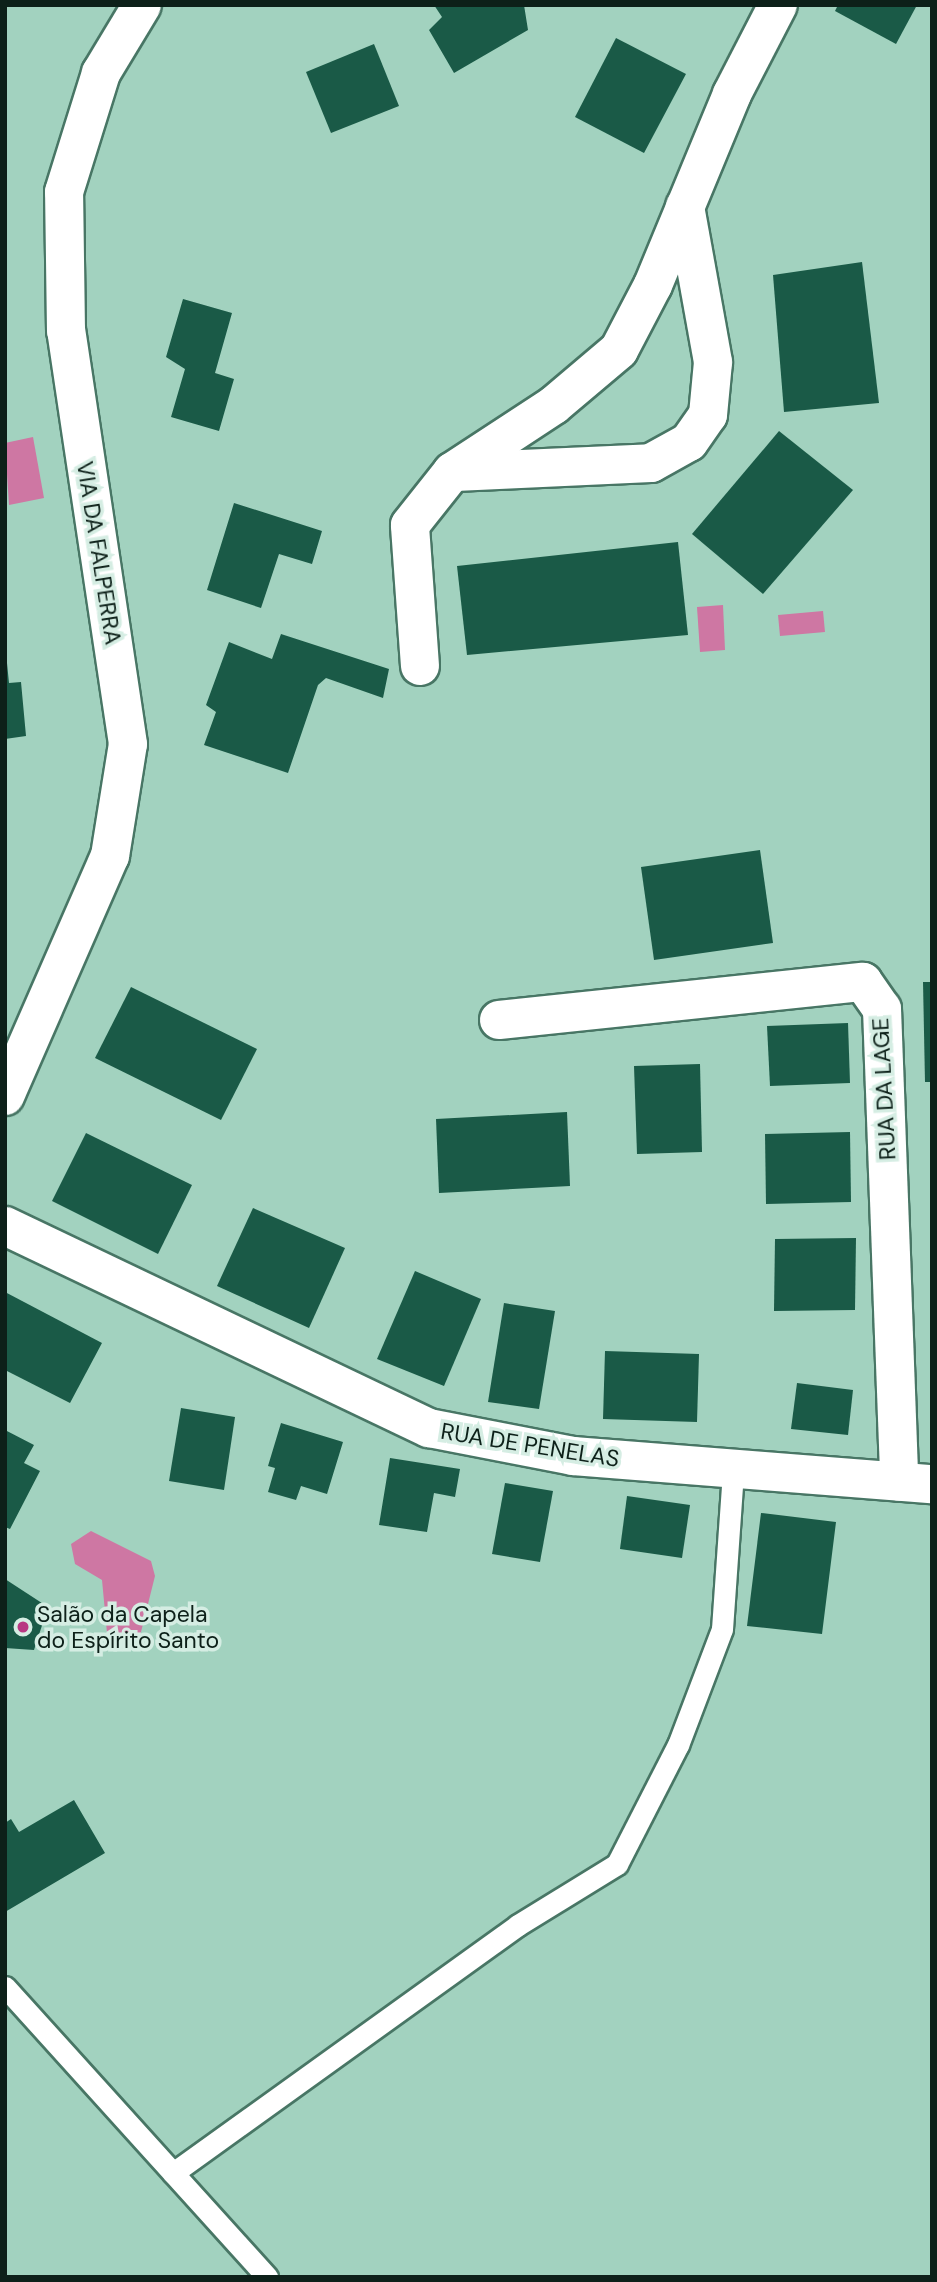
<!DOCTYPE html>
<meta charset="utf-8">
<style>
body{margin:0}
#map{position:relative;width:937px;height:2282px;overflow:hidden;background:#a2d2bf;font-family:"DM Sans",sans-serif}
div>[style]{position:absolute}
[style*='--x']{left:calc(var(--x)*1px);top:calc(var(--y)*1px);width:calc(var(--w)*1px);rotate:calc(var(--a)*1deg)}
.water>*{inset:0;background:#ce77a3}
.building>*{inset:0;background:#1a5a47}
.roads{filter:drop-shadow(2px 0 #487665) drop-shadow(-2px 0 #487665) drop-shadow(0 2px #487665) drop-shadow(0 -2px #487665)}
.lane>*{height:21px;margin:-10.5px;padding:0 10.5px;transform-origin:10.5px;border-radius:10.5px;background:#fff}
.street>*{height:38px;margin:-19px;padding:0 19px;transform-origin:19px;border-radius:19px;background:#fff}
.secondary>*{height:38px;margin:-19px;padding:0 19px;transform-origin:19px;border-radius:19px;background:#fff}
.dots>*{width:19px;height:19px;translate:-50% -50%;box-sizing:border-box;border:4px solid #d5ede3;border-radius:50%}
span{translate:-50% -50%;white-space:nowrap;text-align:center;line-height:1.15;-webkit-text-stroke:7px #d5ede3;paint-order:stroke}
.street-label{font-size:23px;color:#0d2019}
.poi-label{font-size:23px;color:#0d2019}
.left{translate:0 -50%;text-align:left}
.frame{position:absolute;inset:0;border:7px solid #0d2019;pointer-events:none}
</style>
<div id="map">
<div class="water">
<i style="clip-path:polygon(33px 437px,44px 498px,9px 505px,5px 443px)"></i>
<i style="clip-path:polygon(723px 605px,725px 650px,700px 652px,697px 607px)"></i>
<i style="clip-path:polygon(823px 611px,825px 632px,780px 636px,778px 615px)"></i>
<i style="clip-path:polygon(91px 1531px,151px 1561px,155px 1576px,140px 1636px,131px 1643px,107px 1633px,102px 1580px,75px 1564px,71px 1544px)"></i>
</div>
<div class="building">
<i style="clip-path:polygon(434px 5px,524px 5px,528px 30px,454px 73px,429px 30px,442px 17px)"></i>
<i style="clip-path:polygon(838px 5px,917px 5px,896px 44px,835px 11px)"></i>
<i style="clip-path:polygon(616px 38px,686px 74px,644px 153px,575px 117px)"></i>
<i style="clip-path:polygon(374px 44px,399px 106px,331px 133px,306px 72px)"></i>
<i style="clip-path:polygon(862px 262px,879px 403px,784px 412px,773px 275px)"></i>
<i style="clip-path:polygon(183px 299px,232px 313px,215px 373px,234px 379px,219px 431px,171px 417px,185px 369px,166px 357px)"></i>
<i style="clip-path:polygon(779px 431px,853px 490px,763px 594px,692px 534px)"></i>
<i style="clip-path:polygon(234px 503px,322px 531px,312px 564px,279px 554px,261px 608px,207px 590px)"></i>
<i style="clip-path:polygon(678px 542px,688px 635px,467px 655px,457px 566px)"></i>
<i style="clip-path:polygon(281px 634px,389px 669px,383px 698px,326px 678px,318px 685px,288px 773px,204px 745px,216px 712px,206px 705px,229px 642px,272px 659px)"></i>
<i style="clip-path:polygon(7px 663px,9px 683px,21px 682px,26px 736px,5px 739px)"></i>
<i style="clip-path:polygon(760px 850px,773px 943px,654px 960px,641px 867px)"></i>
<i style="clip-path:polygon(923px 982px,932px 982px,932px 1082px,925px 1082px)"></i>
<i style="clip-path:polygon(131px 987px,257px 1049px,221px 1120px,95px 1058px)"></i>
<i style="clip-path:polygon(848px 1023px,850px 1083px,770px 1086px,767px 1026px)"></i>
<i style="clip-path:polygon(700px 1064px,702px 1152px,637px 1154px,634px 1066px)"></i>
<i style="clip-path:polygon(567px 1112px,570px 1186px,439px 1193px,436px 1119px)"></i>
<i style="clip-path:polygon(850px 1132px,851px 1202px,766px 1204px,765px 1134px)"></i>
<i style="clip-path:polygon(86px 1133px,192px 1185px,158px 1254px,52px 1201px)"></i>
<i style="clip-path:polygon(253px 1208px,345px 1248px,309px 1328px,217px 1286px)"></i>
<i style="clip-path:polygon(856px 1238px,855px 1310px,774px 1311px,775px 1239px)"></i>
<i style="clip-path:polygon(415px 1271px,481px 1299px,444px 1386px,377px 1359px)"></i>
<i style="clip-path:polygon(5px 1292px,102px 1343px,70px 1403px,5px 1370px)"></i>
<i style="clip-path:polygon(504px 1303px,555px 1311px,539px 1409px,488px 1402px)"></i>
<i style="clip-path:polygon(605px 1351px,699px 1354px,697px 1422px,603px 1419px)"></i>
<i style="clip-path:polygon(797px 1383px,853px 1390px,848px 1435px,791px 1429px)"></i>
<i style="clip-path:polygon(181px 1408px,235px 1417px,224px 1490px,169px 1481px)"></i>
<i style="clip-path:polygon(281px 1423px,343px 1442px,327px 1494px,301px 1486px,296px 1500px,268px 1492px,275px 1468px,268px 1466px)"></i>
<i style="clip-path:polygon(5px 1430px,34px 1445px,24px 1463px,40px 1471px,10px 1529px,5px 1527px)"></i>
<i style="clip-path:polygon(390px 1458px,460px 1469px,455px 1497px,434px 1493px,427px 1532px,379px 1525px)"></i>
<i style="clip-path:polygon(505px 1483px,553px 1491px,540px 1562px,492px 1554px)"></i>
<i style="clip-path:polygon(627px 1496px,690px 1505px,682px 1558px,620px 1549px)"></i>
<i style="clip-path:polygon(761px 1513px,836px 1522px,822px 1634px,747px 1626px)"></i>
<i style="clip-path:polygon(5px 1579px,48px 1607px,34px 1650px,5px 1648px)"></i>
<i style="clip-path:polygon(74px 1800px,105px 1853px,5px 1912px,5px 1823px,11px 1819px,19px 1832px)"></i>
</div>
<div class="roads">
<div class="lane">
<i style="--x:5;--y:1987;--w:391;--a:47.9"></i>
<i style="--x:173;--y:2173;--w:425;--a:-35.7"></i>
<i style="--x:518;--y:1925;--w:116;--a:-31.6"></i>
<i style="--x:617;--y:1864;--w:134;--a:-62.9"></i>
<i style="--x:678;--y:1745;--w:124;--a:-69.2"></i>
<i style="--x:722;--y:1629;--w:159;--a:-86"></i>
</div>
<div class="street">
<i style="--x:455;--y:472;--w:196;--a:-2.6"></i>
<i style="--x:651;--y:463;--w:43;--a:-28.9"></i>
<i style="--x:689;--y:442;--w:33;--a:-55"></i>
<i style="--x:708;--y:415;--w:53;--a:-84.6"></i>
<i style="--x:713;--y:362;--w:158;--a:-100.2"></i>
<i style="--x:420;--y:666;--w:141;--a:-94.1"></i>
<i style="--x:410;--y:525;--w:68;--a:-51.6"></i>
<i style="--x:452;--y:472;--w:122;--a:-33.3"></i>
<i style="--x:554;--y:405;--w:85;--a:-40.2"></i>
<i style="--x:619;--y:350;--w:73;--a:-62.4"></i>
<i style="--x:653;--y:285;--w:207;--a:-67.5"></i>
<i style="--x:732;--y:94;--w:100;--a:-62.7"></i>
<i style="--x:499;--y:1020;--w:366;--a:-6"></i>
<i style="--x:863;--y:982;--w:33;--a:55"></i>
<i style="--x:882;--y:1009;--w:473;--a:87.9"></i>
<i style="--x:5;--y:1226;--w:470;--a:25.5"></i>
<i style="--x:429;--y:1428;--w:147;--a:11"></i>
<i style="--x:573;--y:1456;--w:360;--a:4.5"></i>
</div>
<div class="secondary">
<i style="--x:5;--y:1096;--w:262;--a:-66.4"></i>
<i style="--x:110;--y:856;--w:113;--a:-80.9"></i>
<i style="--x:128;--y:744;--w:418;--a:-98.5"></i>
<i style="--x:66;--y:331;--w:139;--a:-90.8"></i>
<i style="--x:64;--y:192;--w:125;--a:-72.7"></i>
<i style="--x:101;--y:73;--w:79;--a:-58.9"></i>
</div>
</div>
<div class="dots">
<i style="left:23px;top:1627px;background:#b83782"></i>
</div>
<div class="street-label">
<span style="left:99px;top:553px;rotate:81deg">VIA DA FALPERRA</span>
<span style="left:884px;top:1089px;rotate:-93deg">RUA DA LAGE</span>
<span style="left:530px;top:1445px;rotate:9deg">RUA DE PENELAS</span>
</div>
<div class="poi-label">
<span class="left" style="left:37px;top:1627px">Salão da Capela<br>do Espírito Santo</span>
</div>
<div class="frame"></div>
</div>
